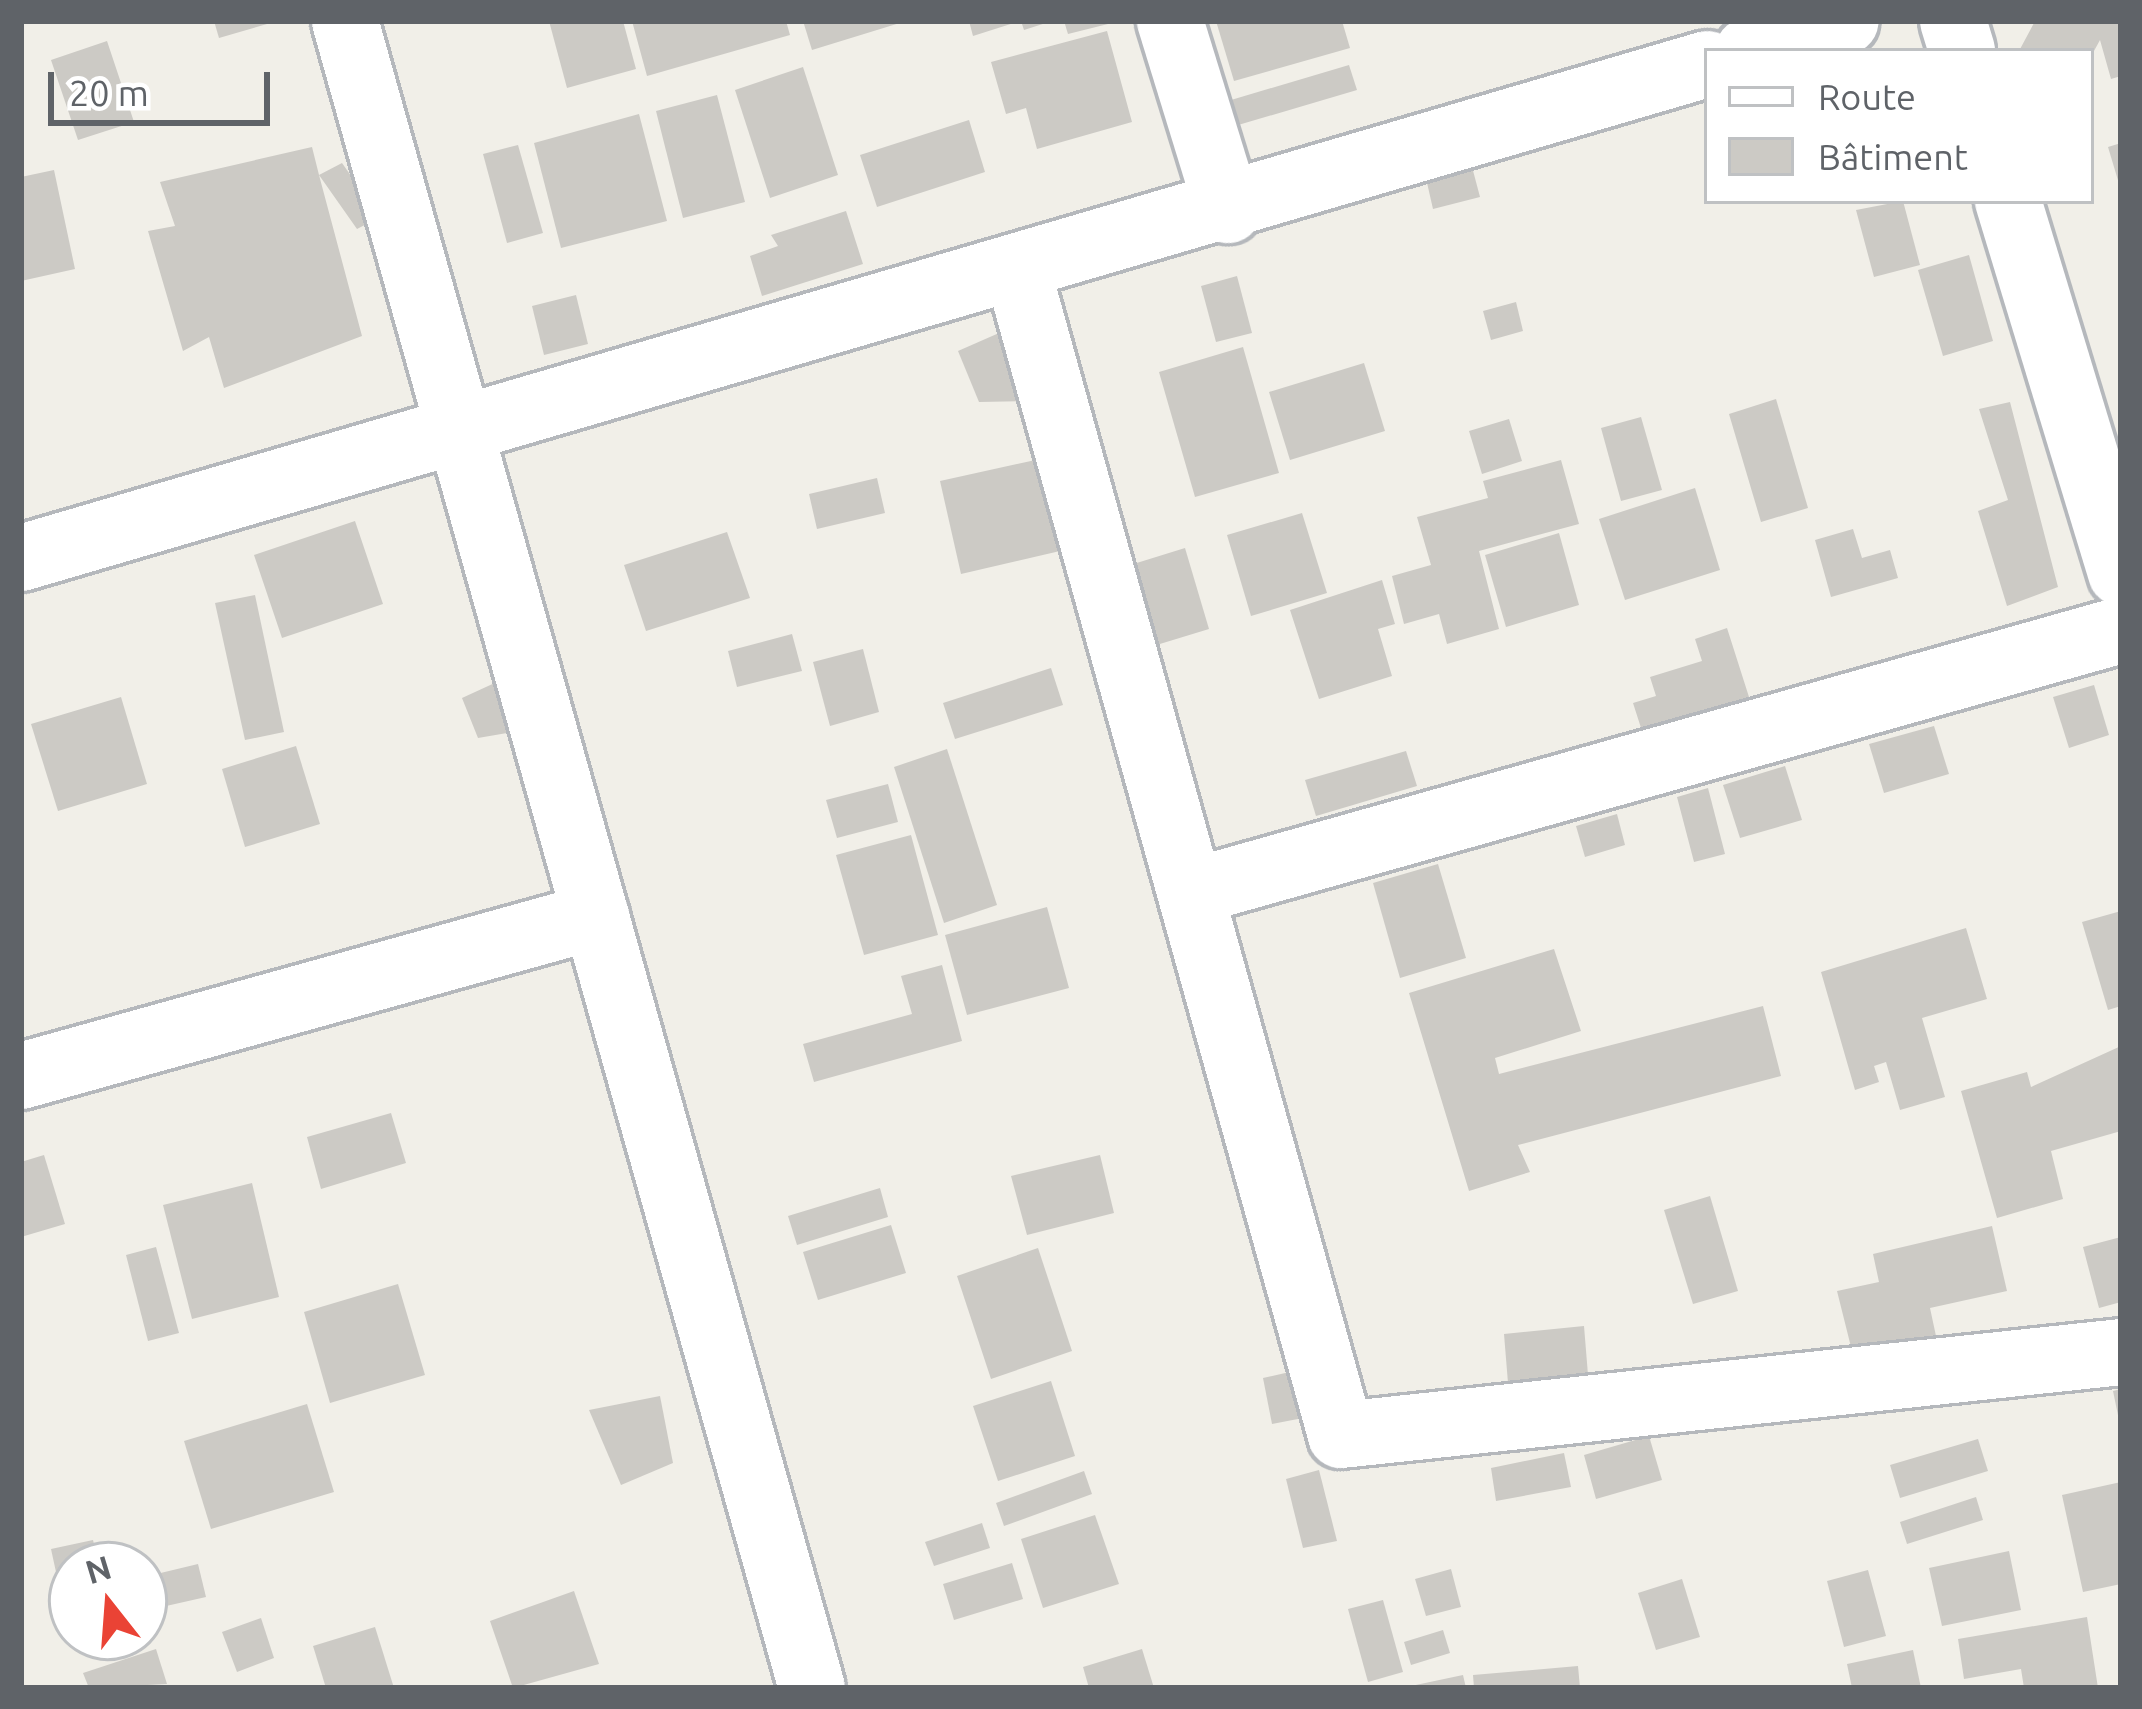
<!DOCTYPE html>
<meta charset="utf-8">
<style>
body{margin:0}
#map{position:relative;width:2142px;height:1709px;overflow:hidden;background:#f1efe8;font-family:Ubuntu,sans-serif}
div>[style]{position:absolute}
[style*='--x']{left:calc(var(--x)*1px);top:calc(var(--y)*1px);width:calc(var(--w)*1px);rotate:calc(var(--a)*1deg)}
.building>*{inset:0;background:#cccac5}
.roads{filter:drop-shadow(3px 0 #b5b8bc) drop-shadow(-3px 0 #b5b8bc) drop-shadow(0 3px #b5b8bc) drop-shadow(0 -3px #b5b8bc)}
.minor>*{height:66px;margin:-33px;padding:0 33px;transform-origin:33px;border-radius:33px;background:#fff}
span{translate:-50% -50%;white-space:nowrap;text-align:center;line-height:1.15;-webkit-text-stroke:12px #fff;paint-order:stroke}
.frame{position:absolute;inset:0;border:24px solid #5f6368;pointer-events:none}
.legend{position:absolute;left:1704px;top:48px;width:390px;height:156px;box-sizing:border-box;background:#fff;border:3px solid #bfc1c3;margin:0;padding:15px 21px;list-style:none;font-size:36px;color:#5f6368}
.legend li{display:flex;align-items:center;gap:24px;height:60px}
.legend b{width:60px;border:3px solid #bfc1c3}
.north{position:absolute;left:48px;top:1541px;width:120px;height:120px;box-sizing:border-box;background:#fff;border:3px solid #bfc1c3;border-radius:50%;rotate:343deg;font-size:33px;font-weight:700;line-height:48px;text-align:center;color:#5f6368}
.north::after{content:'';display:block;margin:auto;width:42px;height:54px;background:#ea4335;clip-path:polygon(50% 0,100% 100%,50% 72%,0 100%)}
.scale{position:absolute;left:48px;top:72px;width:222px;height:54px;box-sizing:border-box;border:6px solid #5f6368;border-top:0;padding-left:15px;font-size:36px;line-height:42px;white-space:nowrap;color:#5f6368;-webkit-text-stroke:9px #fff;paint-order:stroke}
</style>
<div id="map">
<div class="building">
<i style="clip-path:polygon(214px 21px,274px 21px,274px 22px,219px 38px)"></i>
<i style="clip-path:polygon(549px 21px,623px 21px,636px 69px,567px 88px)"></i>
<i style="clip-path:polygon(632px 21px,786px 21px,790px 35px,647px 76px)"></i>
<i style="clip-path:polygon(803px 21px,903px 21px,903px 22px,812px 50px)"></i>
<i style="clip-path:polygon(969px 21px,1017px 21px,1017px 22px,973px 36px)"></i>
<i style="clip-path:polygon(1021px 21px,1049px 21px,1049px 22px,1024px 30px)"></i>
<i style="clip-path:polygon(1064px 21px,1112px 21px,1112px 23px,1068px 34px)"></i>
<i style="clip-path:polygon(1216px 21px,1342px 21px,1350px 48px,1234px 81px)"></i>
<i style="clip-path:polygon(2035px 21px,2121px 21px,2121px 76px,2111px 79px,2100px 40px,2094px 51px,2019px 51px)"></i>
<i style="clip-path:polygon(1107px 31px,1132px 122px,1037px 149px,1026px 108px,1006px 114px,991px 62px)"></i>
<i style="clip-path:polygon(107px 41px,134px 122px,78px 140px,51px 60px)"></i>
<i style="clip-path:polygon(1349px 65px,1357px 90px,1228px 128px,1221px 103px)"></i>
<i style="clip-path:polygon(803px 67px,838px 175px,770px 198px,735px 90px)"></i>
<i style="clip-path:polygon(717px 95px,745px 202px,683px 218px,656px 111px)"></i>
<i style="clip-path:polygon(639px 114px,667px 221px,561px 248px,534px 143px)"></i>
<i style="clip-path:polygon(969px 120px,985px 172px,877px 207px,860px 155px)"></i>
<i style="clip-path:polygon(2121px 143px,2121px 187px,2120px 187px,2108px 147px)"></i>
<i style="clip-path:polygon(518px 145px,543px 233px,507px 243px,483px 154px)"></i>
<i style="clip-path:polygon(312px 147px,319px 175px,342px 163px,380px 217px,357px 229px,319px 175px,362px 336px,224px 388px,209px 337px,183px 351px,148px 231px,175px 226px,160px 182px)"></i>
<i style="clip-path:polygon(1471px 163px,1480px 197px,1433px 209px,1425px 174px)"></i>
<i style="clip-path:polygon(54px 170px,75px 269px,21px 281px,21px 177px)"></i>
<i style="clip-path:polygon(1903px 201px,1920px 265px,1874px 277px,1856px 210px)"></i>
<i style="clip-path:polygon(846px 211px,863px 264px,762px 296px,750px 256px,778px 246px,771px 235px)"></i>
<i style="clip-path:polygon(1969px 255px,1993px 341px,1943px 356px,1918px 270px)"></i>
<i style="clip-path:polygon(1237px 276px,1252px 333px,1216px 342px,1201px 286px)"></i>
<i style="clip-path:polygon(576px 295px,588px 344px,544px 355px,532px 306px)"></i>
<i style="clip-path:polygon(1516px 302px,1523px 331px,1491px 340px,1483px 311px)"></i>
<i style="clip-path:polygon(999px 333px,1027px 401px,979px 402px,958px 351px)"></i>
<i style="clip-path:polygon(1243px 347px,1279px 473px,1195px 497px,1159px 372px)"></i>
<i style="clip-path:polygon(1364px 363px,1385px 431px,1290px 460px,1269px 392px)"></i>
<i style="clip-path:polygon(1776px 399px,1808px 508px,1761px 522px,1729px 414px)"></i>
<i style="clip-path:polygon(2010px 402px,2058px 587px,2007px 606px,1978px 511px,2008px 500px,1979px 409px)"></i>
<i style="clip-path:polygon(1641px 417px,1662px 490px,1621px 501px,1601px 428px)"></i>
<i style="clip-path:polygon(1509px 419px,1522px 461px,1482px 474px,1469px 431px)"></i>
<i style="clip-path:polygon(1040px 459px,1060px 551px,961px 574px,940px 481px)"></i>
<i style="clip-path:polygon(1561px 460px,1579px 524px,1479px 551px,1499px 629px,1447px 644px,1439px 614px,1404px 624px,1392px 576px,1431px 565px,1417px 517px,1488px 498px,1483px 481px)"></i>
<i style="clip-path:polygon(877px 478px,885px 513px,817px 529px,809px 494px)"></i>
<i style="clip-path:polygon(1695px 488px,1720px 570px,1625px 600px,1599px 519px)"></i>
<i style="clip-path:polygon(1302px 513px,1327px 593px,1251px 616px,1227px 535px)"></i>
<i style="clip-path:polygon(355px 521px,383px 604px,282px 638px,254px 555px)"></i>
<i style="clip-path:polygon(1853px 529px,1862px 558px,1890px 550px,1898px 578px,1831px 597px,1815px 540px)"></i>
<i style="clip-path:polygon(727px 532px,750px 598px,646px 631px,624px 565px)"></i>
<i style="clip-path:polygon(1559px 533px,1579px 605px,1506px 627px,1485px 555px)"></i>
<i style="clip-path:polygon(1185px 548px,1209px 629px,1150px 647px,1127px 566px)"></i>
<i style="clip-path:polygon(1382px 580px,1395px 624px,1378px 629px,1392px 676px,1319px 699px,1290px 610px)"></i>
<i style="clip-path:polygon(255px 595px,284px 732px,245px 740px,215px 603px)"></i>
<i style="clip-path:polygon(1727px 628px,1749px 697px,1642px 731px,1633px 703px,1656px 696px,1650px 677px,1702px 661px,1695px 639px)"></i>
<i style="clip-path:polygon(792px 634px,802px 671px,737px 687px,728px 651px)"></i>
<i style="clip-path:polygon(863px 649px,879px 712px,830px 726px,813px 662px)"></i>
<i style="clip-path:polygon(1051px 668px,1063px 705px,955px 739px,943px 703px)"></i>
<i style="clip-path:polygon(499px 681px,518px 731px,478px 738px,462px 698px)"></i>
<i style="clip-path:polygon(2094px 685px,2109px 735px,2069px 748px,2053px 697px)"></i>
<i style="clip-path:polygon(121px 697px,147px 784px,58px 811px,31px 724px)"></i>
<i style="clip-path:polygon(1934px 726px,1949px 774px,1884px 793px,1869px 744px)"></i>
<i style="clip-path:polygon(296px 746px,320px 824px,245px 847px,222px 769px)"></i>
<i style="clip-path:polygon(947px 749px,997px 905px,944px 923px,894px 767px)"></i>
<i style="clip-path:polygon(1406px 751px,1417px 786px,1316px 816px,1305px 780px)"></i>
<i style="clip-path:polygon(1785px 766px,1802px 820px,1740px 838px,1723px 785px)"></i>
<i style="clip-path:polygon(888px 784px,898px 822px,837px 838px,826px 800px)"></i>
<i style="clip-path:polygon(1708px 788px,1725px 854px,1694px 862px,1677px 797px)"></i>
<i style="clip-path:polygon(1617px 814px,1625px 845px,1585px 857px,1576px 826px)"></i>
<i style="clip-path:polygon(911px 835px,938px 935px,864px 955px,836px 855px)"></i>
<i style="clip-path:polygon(1438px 864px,1466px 958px,1400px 978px,1373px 883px)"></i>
<i style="clip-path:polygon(1047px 907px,1069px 988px,967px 1015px,945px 935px)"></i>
<i style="clip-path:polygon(2121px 911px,2121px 1006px,2108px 1010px,2082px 922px)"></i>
<i style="clip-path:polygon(1966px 928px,1987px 999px,1922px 1018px,1945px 1097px,1900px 1110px,1886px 1062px,1874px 1066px,1879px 1082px,1855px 1090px,1821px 972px)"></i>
<i style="clip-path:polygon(1554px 949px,1581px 1031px,1495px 1058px,1499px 1074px,1763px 1006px,1781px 1076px,1518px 1145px,1530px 1172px,1469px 1191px,1409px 993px)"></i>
<i style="clip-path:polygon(942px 965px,962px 1041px,814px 1082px,803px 1044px,912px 1014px,901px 976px)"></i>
<i style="clip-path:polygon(2121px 1046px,2121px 1131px,2051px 1151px,2063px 1199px,1997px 1218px,1961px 1091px,2027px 1072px,2031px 1087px)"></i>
<i style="clip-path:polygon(391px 1113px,406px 1163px,321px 1189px,307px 1137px)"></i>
<i style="clip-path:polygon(44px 1155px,65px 1224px,21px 1237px,21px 1162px)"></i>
<i style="clip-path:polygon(1100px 1155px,1114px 1213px,1027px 1235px,1011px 1176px)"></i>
<i style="clip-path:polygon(252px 1183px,279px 1297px,192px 1319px,163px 1205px)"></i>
<i style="clip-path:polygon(880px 1188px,888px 1217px,797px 1245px,788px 1216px)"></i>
<i style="clip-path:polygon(1710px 1196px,1738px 1291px,1693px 1304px,1664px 1210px)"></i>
<i style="clip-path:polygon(891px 1225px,906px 1273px,818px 1300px,803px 1252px)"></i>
<i style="clip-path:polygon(1992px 1226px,2007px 1291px,1930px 1308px,1936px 1336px,1853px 1355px,1837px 1291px,1879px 1282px,1873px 1254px)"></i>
<i style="clip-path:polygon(2121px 1237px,2121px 1302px,2099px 1308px,2083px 1247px)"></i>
<i style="clip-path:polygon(156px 1247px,179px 1333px,148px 1341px,126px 1255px)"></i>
<i style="clip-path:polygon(1038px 1248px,1072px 1351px,991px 1379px,957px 1276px)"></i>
<i style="clip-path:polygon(398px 1284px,425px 1375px,330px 1403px,304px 1312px)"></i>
<i style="clip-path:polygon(1584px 1326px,1588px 1375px,1508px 1383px,1504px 1334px)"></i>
<i style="clip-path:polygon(1294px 1371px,1303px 1418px,1272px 1424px,1263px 1378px)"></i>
<i style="clip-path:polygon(1051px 1381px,1075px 1456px,998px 1481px,973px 1406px)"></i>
<i style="clip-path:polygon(2121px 1389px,2121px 1420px,2119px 1420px,2113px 1391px)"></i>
<i style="clip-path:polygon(660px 1396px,673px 1463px,621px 1485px,589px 1410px)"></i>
<i style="clip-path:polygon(307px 1404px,334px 1492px,211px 1529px,184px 1441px)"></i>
<i style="clip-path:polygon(1649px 1436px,1662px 1480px,1596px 1499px,1584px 1455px)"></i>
<i style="clip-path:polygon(1978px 1439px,1988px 1471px,1900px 1498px,1890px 1465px)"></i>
<i style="clip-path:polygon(1564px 1453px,1571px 1487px,1496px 1501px,1491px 1468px)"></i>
<i style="clip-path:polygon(1319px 1470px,1337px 1541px,1303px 1548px,1286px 1479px)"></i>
<i style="clip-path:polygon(1084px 1471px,1092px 1494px,1004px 1526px,996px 1503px)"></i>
<i style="clip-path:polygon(2121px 1482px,2121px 1584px,2083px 1592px,2062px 1495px)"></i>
<i style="clip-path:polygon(1976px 1497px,1983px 1520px,1907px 1544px,1900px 1522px)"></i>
<i style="clip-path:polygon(1095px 1515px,1119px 1584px,1043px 1608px,1021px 1539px)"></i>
<i style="clip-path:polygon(982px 1523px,990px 1548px,934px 1566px,925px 1542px)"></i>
<i style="clip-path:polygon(93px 1540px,99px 1565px,72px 1565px,64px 1609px,51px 1549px)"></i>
<i style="clip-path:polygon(2009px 1551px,2021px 1610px,1942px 1626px,1929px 1568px)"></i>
<i style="clip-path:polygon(1012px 1563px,1023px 1599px,954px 1620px,943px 1584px)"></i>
<i style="clip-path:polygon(198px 1564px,206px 1597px,144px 1611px,144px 1577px)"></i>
<i style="clip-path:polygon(1451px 1569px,1461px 1607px,1426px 1616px,1415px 1579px)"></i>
<i style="clip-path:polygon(1868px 1570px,1886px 1636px,1844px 1647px,1827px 1581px)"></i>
<i style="clip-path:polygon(1682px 1579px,1700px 1637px,1656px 1650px,1638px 1593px)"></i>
<i style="clip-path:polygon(574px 1591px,599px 1664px,513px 1688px,490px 1621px)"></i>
<i style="clip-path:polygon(1383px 1600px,1403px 1672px,1368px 1682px,1348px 1609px)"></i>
<i style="clip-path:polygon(2087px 1617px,2098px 1688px,2024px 1688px,2021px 1669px,1964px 1679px,1958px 1639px)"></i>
<i style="clip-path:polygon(261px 1618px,274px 1658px,237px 1672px,222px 1632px)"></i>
<i style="clip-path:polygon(375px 1627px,394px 1688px,326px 1688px,313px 1646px)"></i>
<i style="clip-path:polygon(1443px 1630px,1450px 1653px,1411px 1665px,1404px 1642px)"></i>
<i style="clip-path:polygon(156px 1649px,167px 1684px,89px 1688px,83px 1673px)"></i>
<i style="clip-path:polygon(1142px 1649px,1154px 1688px,1089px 1688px,1083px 1667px)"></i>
<i style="clip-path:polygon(1913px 1650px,1921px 1688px,1852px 1688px,1847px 1664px)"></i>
<i style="clip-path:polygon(1578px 1666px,1580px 1688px,1474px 1688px,1473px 1675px)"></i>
<i style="clip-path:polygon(1463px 1675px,1466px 1688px,1411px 1688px,1411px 1686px)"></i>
</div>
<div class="roads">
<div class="minor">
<i style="--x:345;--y:21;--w:1731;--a:74.35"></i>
<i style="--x:1170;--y:21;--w:198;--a:72.9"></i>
<i style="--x:1953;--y:21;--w:31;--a:73"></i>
<i style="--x:1748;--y:51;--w:102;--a:-17"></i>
<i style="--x:2008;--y:201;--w:389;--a:73.1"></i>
<i style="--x:1018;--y:272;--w:1207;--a:74.48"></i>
<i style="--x:1341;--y:1435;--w:784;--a:-6.07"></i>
<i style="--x:21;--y:558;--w:1757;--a:-16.33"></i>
<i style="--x:1195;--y:891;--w:962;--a:-15.74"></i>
<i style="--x:21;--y:1076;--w:597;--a:-15.55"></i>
</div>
</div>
<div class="frame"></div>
<ul class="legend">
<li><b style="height:15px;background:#fff"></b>Route</li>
<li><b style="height:33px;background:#cccac5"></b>Bâtiment</li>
</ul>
<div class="north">N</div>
<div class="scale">20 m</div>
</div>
